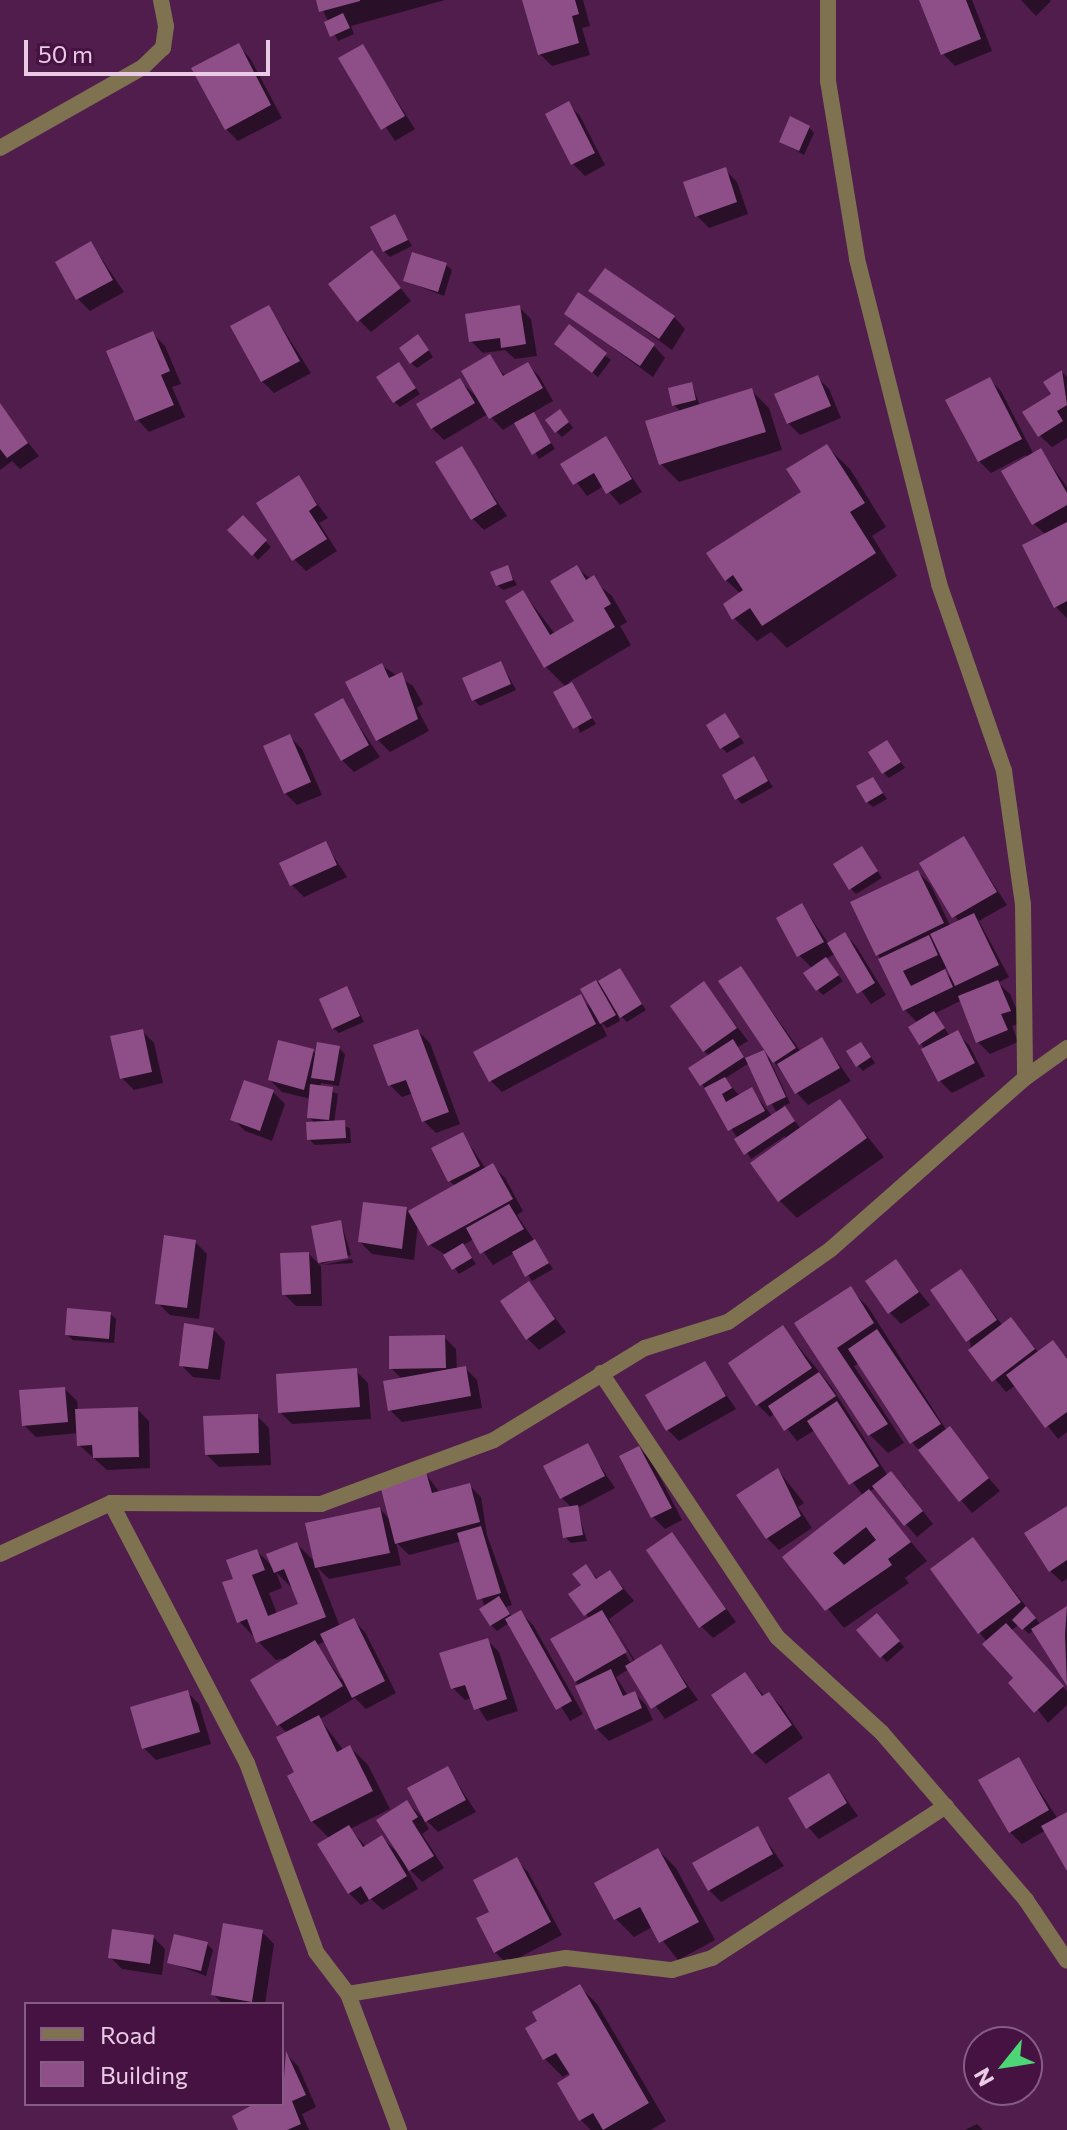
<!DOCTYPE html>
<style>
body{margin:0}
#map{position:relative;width:1067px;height:2130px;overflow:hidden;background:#501d4d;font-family:Commissioner,sans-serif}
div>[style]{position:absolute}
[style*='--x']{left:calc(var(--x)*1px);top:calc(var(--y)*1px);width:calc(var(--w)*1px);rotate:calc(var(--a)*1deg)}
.shadow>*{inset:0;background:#0007}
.building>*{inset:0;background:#8e4f89}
.minor>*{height:16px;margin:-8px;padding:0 8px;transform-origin:8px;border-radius:8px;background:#7e7250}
span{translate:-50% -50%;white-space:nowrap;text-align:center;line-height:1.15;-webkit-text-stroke:6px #451242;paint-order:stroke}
.legend{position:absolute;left:24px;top:2002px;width:260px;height:104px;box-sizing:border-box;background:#451242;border:2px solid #875c84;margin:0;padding:10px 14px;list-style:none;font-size:24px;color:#eacbe6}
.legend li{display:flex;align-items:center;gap:16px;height:40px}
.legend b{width:40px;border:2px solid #875c84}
.north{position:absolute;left:963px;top:2026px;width:80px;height:80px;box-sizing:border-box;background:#451242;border:2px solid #875c84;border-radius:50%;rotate:240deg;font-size:22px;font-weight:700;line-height:32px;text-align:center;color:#eacbe6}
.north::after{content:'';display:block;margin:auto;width:28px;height:36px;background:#4cd676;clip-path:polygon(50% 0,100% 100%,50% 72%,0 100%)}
.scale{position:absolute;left:24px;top:40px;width:246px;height:36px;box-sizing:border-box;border:4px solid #eacbe6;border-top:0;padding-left:10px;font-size:24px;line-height:28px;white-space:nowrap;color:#eacbe6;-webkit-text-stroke:6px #451242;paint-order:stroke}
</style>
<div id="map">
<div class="shadow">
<i style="clip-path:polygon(318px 0,445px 0,351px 26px,354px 34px,338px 41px)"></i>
<i style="clip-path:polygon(524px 0,583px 0,590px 26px,582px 28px,590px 55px,552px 66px,540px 54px)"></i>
<i style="clip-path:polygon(921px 0,972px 0,992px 51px,955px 66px,943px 54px)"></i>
<i style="clip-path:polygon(1021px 0,1050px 0,1051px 1px,1036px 16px)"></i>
<i style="clip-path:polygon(238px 46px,250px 58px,282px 118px,238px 141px,226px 129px)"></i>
<i style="clip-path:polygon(362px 47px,415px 129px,395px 141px,341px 59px)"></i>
<i style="clip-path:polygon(568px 104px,580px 116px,605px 165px,585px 176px,573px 164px)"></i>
<i style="clip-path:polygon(809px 127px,814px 133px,804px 155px,781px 142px)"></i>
<i style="clip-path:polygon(725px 170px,737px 182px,748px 214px,709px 228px,697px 216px)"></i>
<i style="clip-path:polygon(395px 217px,412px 246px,390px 257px,384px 251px)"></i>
<i style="clip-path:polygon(91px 243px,124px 292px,90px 311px,78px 299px)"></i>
<i style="clip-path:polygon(372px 253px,411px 301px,371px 332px,359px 320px)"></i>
<i style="clip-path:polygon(446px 265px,452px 270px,444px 296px,405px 281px)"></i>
<i style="clip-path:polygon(591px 291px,674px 317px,685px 329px,672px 350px)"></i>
<i style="clip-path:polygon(269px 307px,311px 373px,274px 393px,262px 381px)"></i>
<i style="clip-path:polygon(519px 307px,531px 319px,537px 356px,515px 359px,505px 350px,483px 353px,471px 341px)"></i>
<i style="clip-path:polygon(566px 314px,654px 346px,665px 358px,653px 377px)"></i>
<i style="clip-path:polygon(569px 327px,611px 360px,598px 377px,562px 349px)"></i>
<i style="clip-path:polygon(153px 334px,165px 346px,181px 384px,172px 387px,185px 417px,149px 432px,137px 419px)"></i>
<i style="clip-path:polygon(423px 342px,433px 357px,417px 368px,411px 363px)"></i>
<i style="clip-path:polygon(489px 357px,506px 377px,527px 364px,539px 376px,553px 401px,532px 413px,555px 449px,539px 459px,516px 422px,503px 430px,488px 414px,444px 440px,432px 428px,460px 381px,478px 398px)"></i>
<i style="clip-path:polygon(404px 370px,420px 394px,400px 407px,395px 402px)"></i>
<i style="clip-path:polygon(1062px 372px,1067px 377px,1067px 438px,1052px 447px,1040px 436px)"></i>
<i style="clip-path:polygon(817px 377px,829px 389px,841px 418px,800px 435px,788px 423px)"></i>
<i style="clip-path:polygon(989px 379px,1001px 391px,1034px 455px,1041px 451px,1067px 487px,1067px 618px,1056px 607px,1046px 535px,1034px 524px,1026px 455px,991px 473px,979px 461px)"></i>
<i style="clip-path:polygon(692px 384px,700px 406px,751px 390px,769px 408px,782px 450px,679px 482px,661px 464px,681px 412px,674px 405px)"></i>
<i style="clip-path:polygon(0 408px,39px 456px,20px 469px,12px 461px,0 470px)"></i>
<i style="clip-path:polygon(565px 417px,573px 428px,562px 437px,556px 431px)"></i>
<i style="clip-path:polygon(606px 438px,642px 492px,620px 505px,604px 486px,587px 496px,563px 464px)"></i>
<i style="clip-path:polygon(826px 446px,850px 469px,886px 527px,872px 536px,897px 576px,787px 648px,771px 632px,757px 641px,734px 618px,741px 594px,726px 580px,804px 492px)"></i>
<i style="clip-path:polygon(461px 448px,507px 516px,484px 530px,472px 518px)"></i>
<i style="clip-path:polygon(298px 478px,328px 518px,319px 523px,337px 551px,306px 571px,294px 559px)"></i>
<i style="clip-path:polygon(242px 517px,271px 547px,258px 560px,230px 530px)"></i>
<i style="clip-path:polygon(507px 568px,517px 585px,503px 590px,497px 585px)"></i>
<i style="clip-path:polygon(577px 568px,612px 596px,627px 622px,620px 626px,631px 645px,569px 682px,596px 724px,580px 733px,566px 687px,546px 667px,523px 592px,555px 634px,577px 622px)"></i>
<i style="clip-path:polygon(501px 663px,516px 690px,480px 706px,474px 700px)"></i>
<i style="clip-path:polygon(381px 665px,413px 686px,423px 704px,417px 708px,429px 731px,390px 752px,378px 740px)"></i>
<i style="clip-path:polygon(342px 701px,380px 757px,354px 772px,342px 760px)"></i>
<i style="clip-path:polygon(725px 716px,744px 743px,727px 753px,722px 748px)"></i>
<i style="clip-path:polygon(290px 737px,302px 749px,322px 795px,297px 805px,285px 793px)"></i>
<i style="clip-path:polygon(886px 742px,905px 768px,889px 778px,884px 773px)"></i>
<i style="clip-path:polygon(754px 759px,773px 787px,742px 804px,737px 799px)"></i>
<i style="clip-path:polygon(873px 779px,887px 799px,873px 807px,867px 802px)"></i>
<i style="clip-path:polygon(evenodd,964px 839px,1007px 905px,979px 921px,1009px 977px,998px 983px,1010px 994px,1022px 1023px,1012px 1026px,1018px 1042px,990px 1054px,978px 1042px,962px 1000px,934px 1014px,950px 1036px,957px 1033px,969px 1045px,985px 1076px,952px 1093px,940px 1081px,921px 1043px,918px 1023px,905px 1010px,878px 955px,918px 872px,930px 884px,951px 927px,959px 922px,922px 863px,964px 839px,948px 967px,955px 982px,943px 970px,948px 967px)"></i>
<i style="clip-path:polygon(325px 843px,347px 877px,304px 897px,292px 885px)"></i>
<i style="clip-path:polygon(867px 854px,882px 878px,856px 894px,850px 888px)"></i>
<i style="clip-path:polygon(802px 905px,829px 944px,844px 934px,856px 946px,886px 995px,871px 1004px,835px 954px,825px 959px,843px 981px,823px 995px,818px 990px,806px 974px,813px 969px,799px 955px)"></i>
<i style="clip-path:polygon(741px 968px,801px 1052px,822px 1040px,851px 1081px,808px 1105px,797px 1093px,772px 1059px)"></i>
<i style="clip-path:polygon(620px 971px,646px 1010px,627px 1022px,617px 1012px,620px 1021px,607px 1028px,600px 1021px,607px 1036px,502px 1092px,490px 1080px,580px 997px,592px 1009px,583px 990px)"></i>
<i style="clip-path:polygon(evenodd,704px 984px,748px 1041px,738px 1047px,746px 1060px,763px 1052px,769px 1058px,790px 1103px,783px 1106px,801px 1129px,839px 1102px,884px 1157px,797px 1218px,779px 1200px,785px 1136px,751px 1159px,702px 1084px,710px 1056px,704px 1051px,704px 984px,749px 1063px,777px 1113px,772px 1116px,752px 1090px,740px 1096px,724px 1079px,749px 1063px)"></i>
<i style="clip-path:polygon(347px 988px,364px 1022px,339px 1033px,333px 1028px)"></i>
<i style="clip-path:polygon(142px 1031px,154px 1043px,163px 1083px,134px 1090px,122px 1078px)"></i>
<i style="clip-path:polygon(418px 1031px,430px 1043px,460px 1124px,436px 1133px,424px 1121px,413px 1093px,402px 1097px,390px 1085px)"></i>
<i style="clip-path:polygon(339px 1048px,345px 1054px,339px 1086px,321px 1083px,320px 1087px,338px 1094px,334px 1123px,350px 1128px,351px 1143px,315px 1145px,309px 1139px,316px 1124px,309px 1117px,311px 1099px,282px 1092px,270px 1080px,313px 1051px,317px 1055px)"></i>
<i style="clip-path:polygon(866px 1050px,875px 1063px,863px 1071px,857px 1065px)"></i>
<i style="clip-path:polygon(273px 1092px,285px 1104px,272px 1141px,245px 1131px,233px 1119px)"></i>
<i style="clip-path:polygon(463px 1135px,486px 1169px,493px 1166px,505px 1178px,523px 1211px,517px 1215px,553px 1269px,532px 1281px,514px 1253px,493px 1265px,474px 1239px,463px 1245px,476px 1264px,459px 1274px,446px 1255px,430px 1245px,418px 1224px,414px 1260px,372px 1254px,360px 1242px,406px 1209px,410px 1212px,456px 1187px,450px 1181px)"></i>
<i style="clip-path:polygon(341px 1222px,351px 1255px,321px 1264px,313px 1228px)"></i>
<i style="clip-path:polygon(195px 1242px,207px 1254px,199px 1319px,170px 1315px,158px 1303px)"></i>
<i style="clip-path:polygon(309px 1254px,321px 1266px,322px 1306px,296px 1306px,284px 1294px)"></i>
<i style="clip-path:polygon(352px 1259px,353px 1263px,323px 1265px)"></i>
<i style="clip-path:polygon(896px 1262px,930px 1305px,901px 1324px,889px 1312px)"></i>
<i style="clip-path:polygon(961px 1271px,1003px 1326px,1011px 1320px,1039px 1353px,1053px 1343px,1067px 1358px,1067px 1432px,1058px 1439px,1016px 1385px,1006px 1392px,971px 1350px)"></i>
<i style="clip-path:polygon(529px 1284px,566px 1332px,539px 1350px,527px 1338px)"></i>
<i style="clip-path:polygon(850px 1289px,868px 1307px,947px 1431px,1000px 1491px,972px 1513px,912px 1442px,859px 1363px,854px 1366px,904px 1443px,888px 1453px,870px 1435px,797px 1324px)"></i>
<i style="clip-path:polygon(110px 1314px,116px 1319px,114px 1343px,73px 1340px,67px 1335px)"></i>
<i style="clip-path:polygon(783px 1328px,831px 1386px,888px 1476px,903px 1485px,933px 1524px,917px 1537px,875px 1488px,869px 1492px,927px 1561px,905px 1578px,909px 1583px,844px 1628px,785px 1557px,863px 1496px,815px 1430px,797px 1441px,775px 1413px,770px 1417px,758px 1405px,731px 1363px)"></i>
<i style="clip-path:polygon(213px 1329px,225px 1342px,220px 1380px,193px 1377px,181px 1365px)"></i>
<i style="clip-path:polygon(444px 1337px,456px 1349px,457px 1370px,465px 1368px,477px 1380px,482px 1408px,402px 1422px,390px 1410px,402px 1379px,391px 1368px)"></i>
<i style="clip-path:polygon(705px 1364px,736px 1409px,679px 1441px,667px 1429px)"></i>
<i style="clip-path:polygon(356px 1371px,368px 1383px,371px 1419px,292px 1424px,280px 1412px)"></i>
<i style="clip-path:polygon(65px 1389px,77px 1401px,78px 1411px,137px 1409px,149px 1421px,150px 1468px,107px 1470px,79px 1445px,78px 1433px,36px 1437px,24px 1425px)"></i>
<i style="clip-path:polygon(257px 1416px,269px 1428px,271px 1465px,219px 1467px,206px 1454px)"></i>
<i style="clip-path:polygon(587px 1446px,615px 1488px,577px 1508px,587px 1541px,571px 1543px,565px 1537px,572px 1508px,562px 1498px)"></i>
<i style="clip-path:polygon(639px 1448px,651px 1460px,682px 1520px,665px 1529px,653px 1517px)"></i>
<i style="clip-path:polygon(778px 1470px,804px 1503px,798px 1507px,812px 1528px,779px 1550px,767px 1538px)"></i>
<i style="clip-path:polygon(evenodd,426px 1474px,440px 1493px,469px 1485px,481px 1497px,487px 1535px,512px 1605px,506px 1607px,512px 1617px,521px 1613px,533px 1625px,583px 1714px,570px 1721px,509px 1623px,497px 1631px,491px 1625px,462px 1541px,409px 1555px,396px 1542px,401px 1565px,329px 1579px,317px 1567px,340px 1627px,353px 1620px,365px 1632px,396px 1693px,366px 1709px,355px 1698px,320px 1719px,344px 1751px,350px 1747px,368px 1765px,390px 1809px,350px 1829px,366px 1847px,382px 1838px,398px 1853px,407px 1802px,422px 1817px,429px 1829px,422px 1834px,444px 1868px,422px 1882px,405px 1865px,418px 1889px,383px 1910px,371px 1899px,361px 1905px,349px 1893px,330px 1839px,312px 1821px,287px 1733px,279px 1725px,291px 1657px,276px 1660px,239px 1621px,236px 1580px,257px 1551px,274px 1568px,297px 1544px,316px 1563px,380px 1509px,391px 1521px,426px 1474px,276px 1572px,295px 1591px,300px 1606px,277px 1614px,269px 1593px,282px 1588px,276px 1572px,426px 1474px,326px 1641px,344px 1677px,341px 1679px,317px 1645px,326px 1641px)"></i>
<i style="clip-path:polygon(1067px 1508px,1067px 1579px,1062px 1582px,1050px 1571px)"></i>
<i style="clip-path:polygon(671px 1534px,736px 1622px,713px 1638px,701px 1626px)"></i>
<i style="clip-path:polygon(973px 1540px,1041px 1625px,1067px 1609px,1067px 1683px,1034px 1630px,1029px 1634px,1019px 1624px,1011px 1631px,1067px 1691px,1067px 1705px,1048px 1723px,980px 1633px)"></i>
<i style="clip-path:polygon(evenodd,586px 1567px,599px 1580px,610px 1572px,634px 1601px,609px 1619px,636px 1662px,661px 1647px,698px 1700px,665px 1719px,629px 1669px,616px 1677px,628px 1696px,634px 1693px,646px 1705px,653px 1720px,609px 1741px,597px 1729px,576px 1681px,590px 1619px,571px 1595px,583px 1586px,586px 1567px,608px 1623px,612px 1623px,633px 1660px,630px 1662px,608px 1623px)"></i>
<i style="clip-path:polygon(882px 1621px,904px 1647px,887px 1662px,881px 1656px)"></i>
<i style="clip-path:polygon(487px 1640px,499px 1652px,518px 1711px,487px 1721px,472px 1698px,465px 1700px,453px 1688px)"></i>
<i style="clip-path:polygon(745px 1674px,765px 1697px,769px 1694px,781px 1706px,803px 1738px,766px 1764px,754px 1753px)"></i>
<i style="clip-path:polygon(187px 1692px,199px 1704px,211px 1744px,156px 1760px,144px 1748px)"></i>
<i style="clip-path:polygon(1019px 1760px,1058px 1819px,1067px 1814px,1067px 1867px,1046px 1830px,1022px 1844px,1010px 1832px)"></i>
<i style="clip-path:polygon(448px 1769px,476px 1812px,438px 1832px,426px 1820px)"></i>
<i style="clip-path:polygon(829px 1775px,858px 1816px,819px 1839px,808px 1827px)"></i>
<i style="clip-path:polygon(758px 1829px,784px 1866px,721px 1902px,709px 1890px)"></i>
<i style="clip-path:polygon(658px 1850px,676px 1868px,715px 1940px,678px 1960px,652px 1927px,634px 1937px,616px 1919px)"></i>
<i style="clip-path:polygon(516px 1860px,528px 1872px,562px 1935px,507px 1964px,495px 1952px,491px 1912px)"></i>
<i style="clip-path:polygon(262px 1932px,274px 1944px,265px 2004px,223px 2004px,213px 1994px)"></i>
<i style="clip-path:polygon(153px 1937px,165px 1949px,162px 1975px,122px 1969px,110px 1957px)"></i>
<i style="clip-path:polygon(207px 1944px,213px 1950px,206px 1976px,169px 1962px)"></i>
<i style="clip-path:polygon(579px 1986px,597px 2004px,666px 2121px,651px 2130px,591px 2130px,581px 2120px,571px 2072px,563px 2077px,545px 2059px)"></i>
<i style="clip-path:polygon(286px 2054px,298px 2066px,316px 2107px,302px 2114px,309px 2130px,240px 2130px,257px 2104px,282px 2104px)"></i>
<i style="clip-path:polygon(977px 2124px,983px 2130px,965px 2130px)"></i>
</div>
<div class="building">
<i style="clip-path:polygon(316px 0,360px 0,360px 1px,319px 12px)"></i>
<i style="clip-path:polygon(522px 0,575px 0,579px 14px,572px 16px,579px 43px,538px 55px)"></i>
<i style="clip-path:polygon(919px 0,966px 0,981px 39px,941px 55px)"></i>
<i style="clip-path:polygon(343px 13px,350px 28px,330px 37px,324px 22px)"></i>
<i style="clip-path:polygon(239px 43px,271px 105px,225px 130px,191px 68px)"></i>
<i style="clip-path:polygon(363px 44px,405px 116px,381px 130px,338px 58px)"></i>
<i style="clip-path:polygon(569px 101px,595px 153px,571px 165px,545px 114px)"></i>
<i style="clip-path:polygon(790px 116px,810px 126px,799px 151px,779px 142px)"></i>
<i style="clip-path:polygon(726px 167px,737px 202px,695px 217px,683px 182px)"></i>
<i style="clip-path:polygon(395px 214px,408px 240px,383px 252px,370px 227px)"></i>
<i style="clip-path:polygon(91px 241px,113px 280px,76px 300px,55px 262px)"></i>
<i style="clip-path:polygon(372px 250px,401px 288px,357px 322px,328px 284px)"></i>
<i style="clip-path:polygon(412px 252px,447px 263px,438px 292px,403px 281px)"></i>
<i style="clip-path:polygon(605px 268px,675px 316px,659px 339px,588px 291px)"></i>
<i style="clip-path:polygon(578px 292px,655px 344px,640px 366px,564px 314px)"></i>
<i style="clip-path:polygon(269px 305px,300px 361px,261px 382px,230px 326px)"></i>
<i style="clip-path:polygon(520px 305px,526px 344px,501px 348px,500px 338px,469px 342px,465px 314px)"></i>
<i style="clip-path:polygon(569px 324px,607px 353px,592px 373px,554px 344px)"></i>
<i style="clip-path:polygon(153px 331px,170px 371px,161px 375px,174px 405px,135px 421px,106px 351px)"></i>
<i style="clip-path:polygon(418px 334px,429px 350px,410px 364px,399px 348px)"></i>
<i style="clip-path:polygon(490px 354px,503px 376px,528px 362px,543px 388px,489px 419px,461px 371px)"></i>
<i style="clip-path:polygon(399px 362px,416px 388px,393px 403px,376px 377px)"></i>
<i style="clip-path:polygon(1062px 370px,1067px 405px,1057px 411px,1063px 421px,1038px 437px,1022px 412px,1051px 394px,1043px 382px)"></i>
<i style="clip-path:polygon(818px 375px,831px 406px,787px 424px,774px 394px)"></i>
<i style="clip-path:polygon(990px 377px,1022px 439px,978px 462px,945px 400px)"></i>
<i style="clip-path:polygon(460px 378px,475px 403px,431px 429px,416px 404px)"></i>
<i style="clip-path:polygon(692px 382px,696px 400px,672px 406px,668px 388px)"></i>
<i style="clip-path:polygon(752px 388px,766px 432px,659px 465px,645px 421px)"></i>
<i style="clip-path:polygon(0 403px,28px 443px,7px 458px,0 449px)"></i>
<i style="clip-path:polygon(560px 409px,569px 422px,555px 433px,545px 420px)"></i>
<i style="clip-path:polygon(534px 412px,551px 443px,532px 455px,514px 423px)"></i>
<i style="clip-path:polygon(606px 436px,632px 479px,606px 494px,594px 473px,573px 485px,560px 464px)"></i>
<i style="clip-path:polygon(827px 444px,865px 503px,850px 512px,876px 553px,762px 626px,750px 608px,732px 620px,723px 604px,743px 590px,733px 575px,725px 581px,706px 553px,801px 492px,786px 469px)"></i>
<i style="clip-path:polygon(462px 446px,497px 504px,471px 520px,435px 462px)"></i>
<i style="clip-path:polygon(1041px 448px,1067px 493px,1067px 505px,1032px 525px,1001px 471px)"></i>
<i style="clip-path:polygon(299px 475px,317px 505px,309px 511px,327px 539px,292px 561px,256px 503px)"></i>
<i style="clip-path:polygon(243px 515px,267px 540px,252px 556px,227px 530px)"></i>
<i style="clip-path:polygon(1067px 522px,1067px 601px,1054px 608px,1022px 545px)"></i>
<i style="clip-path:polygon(508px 565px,513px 580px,496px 586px,490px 572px)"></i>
<i style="clip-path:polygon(577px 565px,586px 580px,594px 575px,611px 604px,604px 608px,615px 627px,544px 668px,505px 601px,523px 590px,550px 635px,574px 621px,550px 581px)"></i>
<i style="clip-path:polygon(501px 661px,511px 684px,472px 701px,462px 678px)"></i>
<i style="clip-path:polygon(382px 663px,389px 678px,402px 672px,418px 719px,376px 741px,345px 682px)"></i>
<i style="clip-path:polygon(572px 682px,592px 718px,573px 729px,553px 692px)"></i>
<i style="clip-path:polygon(343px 698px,369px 745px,341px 761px,314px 714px)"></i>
<i style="clip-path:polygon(725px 713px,740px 737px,720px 749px,706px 725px)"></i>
<i style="clip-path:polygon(290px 734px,311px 782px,284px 794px,263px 746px)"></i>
<i style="clip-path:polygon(887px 740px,901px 762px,882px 774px,868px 752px)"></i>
<i style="clip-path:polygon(754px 756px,768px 781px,735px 800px,722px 775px)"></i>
<i style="clip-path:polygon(873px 777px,883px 793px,866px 803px,856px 786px)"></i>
<i style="clip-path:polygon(964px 836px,997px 892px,952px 918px,919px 863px)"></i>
<i style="clip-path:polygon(326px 841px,337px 865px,290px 886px,279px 863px)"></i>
<i style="clip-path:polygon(862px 846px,878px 871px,849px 890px,833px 864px)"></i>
<i style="clip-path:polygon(918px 870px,944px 923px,876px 956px,850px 902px)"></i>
<i style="clip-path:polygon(802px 903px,824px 942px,797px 957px,776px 918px)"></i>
<i style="clip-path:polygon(974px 913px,999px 965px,955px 986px,930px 934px)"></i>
<i style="clip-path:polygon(845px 932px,875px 983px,857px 994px,827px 943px)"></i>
<i style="clip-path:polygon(929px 935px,938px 955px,903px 971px,911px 986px,945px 969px,953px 987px,903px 1011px,878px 959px)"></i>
<i style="clip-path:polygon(826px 957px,839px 975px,816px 991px,803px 973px)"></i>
<i style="clip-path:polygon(741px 966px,796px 1048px,773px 1063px,718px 981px)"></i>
<i style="clip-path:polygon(620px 968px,642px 1004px,620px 1018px,598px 981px)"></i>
<i style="clip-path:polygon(596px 980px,616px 1015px,600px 1024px,580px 989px)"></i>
<i style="clip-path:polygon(998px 980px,1011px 1011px,1001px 1014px,1008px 1030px,976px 1043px,958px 996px)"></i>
<i style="clip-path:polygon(704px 981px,737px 1028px,703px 1052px,670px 1006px)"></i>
<i style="clip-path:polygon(347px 986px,360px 1016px,332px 1029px,319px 999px)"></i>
<i style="clip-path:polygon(581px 994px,596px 1024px,489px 1082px,473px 1052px)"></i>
<i style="clip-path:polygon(934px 1011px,945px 1028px,919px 1045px,908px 1027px)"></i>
<i style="clip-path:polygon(143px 1029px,152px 1072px,120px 1079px,110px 1036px)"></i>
<i style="clip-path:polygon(418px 1029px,449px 1112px,422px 1122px,406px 1080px,388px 1086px,373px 1045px)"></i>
<i style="clip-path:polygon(958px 1030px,975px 1063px,938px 1082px,921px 1049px)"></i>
<i style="clip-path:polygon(822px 1037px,840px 1068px,795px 1094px,777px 1064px)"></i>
<i style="clip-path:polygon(733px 1039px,744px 1057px,700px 1086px,688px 1068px)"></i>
<i style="clip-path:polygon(278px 1040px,314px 1049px,304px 1090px,268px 1080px)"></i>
<i style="clip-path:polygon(317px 1042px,340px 1046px,334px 1081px,311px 1078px)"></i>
<i style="clip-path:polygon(861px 1042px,871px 1057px,856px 1067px,846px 1051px)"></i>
<i style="clip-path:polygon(764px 1050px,786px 1097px,767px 1106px,745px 1058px)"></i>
<i style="clip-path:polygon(725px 1077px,732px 1088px,722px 1094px,726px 1102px,752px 1087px,765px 1111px,728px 1131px,704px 1088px)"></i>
<i style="clip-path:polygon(244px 1080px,274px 1090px,260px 1131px,230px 1120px)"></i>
<i style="clip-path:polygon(310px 1084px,333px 1087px,329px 1120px,307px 1118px)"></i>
<i style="clip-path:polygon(840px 1099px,867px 1138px,778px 1202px,750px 1163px)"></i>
<i style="clip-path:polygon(785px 1106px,795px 1121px,744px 1155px,734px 1139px)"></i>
<i style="clip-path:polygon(345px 1120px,346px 1138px,307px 1140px,306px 1122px)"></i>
<i style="clip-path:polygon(463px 1132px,480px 1166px,448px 1182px,431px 1148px)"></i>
<i style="clip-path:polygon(493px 1163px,513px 1199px,428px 1246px,408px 1211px)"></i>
<i style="clip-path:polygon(363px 1202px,407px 1207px,402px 1249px,358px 1242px)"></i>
<i style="clip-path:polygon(509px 1204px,524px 1229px,480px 1254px,466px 1228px)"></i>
<i style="clip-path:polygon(341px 1220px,348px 1258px,318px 1263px,311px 1226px)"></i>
<i style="clip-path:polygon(164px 1235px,196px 1240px,187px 1308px,155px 1304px)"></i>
<i style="clip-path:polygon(535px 1239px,549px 1263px,525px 1277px,512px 1252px)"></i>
<i style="clip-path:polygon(463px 1243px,472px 1258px,452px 1270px,443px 1255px)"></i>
<i style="clip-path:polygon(309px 1252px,311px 1294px,282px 1295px,280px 1253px)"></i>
<i style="clip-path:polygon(896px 1259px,919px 1292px,888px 1314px,865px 1281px)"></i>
<i style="clip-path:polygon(961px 1269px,997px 1320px,966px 1342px,930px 1290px)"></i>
<i style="clip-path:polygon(529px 1281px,555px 1319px,526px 1340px,500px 1301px)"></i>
<i style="clip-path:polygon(851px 1286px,874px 1323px,837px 1348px,888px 1424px,868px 1436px,794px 1323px)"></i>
<i style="clip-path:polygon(67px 1308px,111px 1312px,109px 1339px,65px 1335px)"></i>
<i style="clip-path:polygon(1011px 1317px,1035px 1349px,992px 1382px,968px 1350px)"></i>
<i style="clip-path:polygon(184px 1323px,214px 1328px,208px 1369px,179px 1366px)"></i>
<i style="clip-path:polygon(783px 1325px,812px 1368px,756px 1406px,728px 1363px)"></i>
<i style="clip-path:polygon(877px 1329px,941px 1424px,910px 1444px,848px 1349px)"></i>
<i style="clip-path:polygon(445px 1335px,446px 1368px,389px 1369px,389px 1336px)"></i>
<i style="clip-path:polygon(1053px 1340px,1067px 1359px,1067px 1412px,1045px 1428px,1006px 1375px)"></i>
<i style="clip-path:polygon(705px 1361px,726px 1396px,666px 1431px,645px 1395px)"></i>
<i style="clip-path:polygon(466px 1366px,471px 1396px,388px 1411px,383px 1381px)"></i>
<i style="clip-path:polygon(357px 1368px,360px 1407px,278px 1413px,276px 1374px)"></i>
<i style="clip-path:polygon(819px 1372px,836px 1396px,784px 1431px,768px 1406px)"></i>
<i style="clip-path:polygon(65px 1387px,68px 1422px,22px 1426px,19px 1390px)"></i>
<i style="clip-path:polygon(837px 1401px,879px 1466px,849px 1485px,807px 1421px)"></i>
<i style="clip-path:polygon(138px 1407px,139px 1457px,93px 1458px,92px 1445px,77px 1446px,75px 1409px)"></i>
<i style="clip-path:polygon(258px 1414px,259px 1453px,205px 1455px,203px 1416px)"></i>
<i style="clip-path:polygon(950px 1426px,989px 1478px,959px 1502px,918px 1450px)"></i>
<i style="clip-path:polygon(588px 1443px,605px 1476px,560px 1499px,543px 1466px)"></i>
<i style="clip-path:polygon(639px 1446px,672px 1508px,651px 1518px,619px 1456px)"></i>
<i style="clip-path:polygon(778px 1468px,801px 1516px,766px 1539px,736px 1495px)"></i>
<i style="clip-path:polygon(891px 1471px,923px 1511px,904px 1526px,872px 1486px)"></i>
<i style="clip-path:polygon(426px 1472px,432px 1493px,470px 1483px,480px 1522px,395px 1544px,380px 1485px)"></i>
<i style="clip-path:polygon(evenodd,869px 1489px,911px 1542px,888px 1559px,892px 1565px,825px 1611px,782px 1557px,869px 1489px,866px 1527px,876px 1540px,844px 1565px,833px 1553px,866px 1527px)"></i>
<i style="clip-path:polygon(578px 1505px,583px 1535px,563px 1538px,558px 1508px)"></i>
<i style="clip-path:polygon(1067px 1506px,1067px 1560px,1049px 1572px,1024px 1533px)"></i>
<i style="clip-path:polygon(380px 1507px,390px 1553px,315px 1568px,305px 1523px)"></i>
<i style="clip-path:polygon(481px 1526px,501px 1593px,477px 1600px,457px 1533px)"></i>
<i style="clip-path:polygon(672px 1532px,726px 1609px,699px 1628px,646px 1550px)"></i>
<i style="clip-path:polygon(973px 1537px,1021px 1602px,978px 1634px,930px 1569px)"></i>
<i style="clip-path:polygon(297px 1542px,326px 1617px,256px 1643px,247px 1619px,237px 1623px,222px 1582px,233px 1579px,226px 1560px,257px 1549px,265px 1570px,252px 1575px,268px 1616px,298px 1604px,284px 1569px,274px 1573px,266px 1554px)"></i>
<i style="clip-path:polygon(586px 1564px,596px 1579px,610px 1570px,623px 1589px,584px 1616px,568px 1594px,581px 1585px,572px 1574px)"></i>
<i style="clip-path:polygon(499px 1596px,510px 1614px,490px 1626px,479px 1609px)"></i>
<i style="clip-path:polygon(1026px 1606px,1036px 1618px,1022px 1630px,1012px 1620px)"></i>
<i style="clip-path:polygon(1067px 1606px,1065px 1635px,1067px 1686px,1031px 1629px)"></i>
<i style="clip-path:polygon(521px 1610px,572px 1701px,556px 1710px,505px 1619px)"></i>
<i style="clip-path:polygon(602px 1610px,627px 1652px,575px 1682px,550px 1639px)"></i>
<i style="clip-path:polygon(877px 1613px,900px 1641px,880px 1658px,856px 1630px)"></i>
<i style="clip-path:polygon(354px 1618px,385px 1681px,352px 1698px,320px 1634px)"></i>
<i style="clip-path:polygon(1006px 1623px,1064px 1686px,1034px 1713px,1008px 1683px,1013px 1678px,982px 1644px)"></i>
<i style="clip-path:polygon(488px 1638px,507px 1699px,474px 1710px,465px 1685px,451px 1689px,439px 1653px)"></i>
<i style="clip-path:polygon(315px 1640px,343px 1686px,277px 1726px,250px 1680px)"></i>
<i style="clip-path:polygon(661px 1644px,687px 1687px,651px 1709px,625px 1666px)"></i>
<i style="clip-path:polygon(611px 1669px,623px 1696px,635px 1691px,642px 1708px,595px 1730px,575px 1686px)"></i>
<i style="clip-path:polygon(745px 1672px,762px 1696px,769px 1692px,792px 1725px,752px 1754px,711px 1695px)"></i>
<i style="clip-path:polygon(188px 1690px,200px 1732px,142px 1749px,130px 1707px)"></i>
<i style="clip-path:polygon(319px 1715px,337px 1752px,350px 1745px,373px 1791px,311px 1822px,287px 1776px,294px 1772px,276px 1737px)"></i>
<i style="clip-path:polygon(1019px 1757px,1049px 1810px,1009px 1833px,978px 1780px)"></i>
<i style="clip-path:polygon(448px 1766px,466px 1800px,425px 1822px,407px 1788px)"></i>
<i style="clip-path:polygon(829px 1773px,847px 1803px,806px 1829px,788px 1798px)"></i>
<i style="clip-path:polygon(407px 1800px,418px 1817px,412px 1821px,434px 1856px,409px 1871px,376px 1820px)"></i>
<i style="clip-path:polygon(1067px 1812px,1067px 1871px,1041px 1826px)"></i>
<i style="clip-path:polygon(349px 1825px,363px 1847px,382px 1835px,407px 1876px,369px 1900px,361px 1886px,348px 1894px,317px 1844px)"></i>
<i style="clip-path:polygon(758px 1826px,773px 1854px,708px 1891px,692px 1863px)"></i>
<i style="clip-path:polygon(658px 1848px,699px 1922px,659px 1943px,640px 1907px,614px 1920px,594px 1883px)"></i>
<i style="clip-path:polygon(517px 1857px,551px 1922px,494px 1953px,476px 1918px,489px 1912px,473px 1880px)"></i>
<i style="clip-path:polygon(223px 1923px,263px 1930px,252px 2002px,211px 1995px)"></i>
<i style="clip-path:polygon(112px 1929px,154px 1935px,150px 1964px,108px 1958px)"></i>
<i style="clip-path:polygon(174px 1934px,208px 1942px,201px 1971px,167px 1963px)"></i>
<i style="clip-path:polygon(580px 1984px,649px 2103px,603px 2130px,593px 2113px,579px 2121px,557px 2083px,570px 2075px,556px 2053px,543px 2060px,525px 2028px,537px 2021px,532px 2012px)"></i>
<i style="clip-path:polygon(286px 2051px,306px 2095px,292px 2101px,301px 2124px,287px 2130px,238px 2130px,232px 2116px,254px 2104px,282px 2104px)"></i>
</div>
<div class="minor">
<i style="--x:828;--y:0;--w:81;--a:90"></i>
<i style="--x:828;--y:81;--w:180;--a:80.7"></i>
<i style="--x:857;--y:259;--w:335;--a:75.8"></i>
<i style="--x:939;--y:584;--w:198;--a:70.8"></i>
<i style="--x:1004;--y:771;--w:135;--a:81.9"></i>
<i style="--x:1023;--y:905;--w:173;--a:89.3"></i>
<i style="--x:0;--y:148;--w:164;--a:-29.5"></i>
<i style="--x:143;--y:67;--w:28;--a:-44"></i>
<i style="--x:163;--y:48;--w:22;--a:-82"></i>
<i style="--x:166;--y:26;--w:26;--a:-101"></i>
<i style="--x:601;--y:1373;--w:317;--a:56.3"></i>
<i style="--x:777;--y:1637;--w:142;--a:42.4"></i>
<i style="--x:882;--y:1733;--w:221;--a:49.2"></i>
<i style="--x:1026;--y:1900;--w:73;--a:56.1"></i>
<i style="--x:111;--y:1503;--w:293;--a:62.4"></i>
<i style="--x:247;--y:1763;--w:201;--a:69.9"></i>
<i style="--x:316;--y:1952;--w:53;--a:52.7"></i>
<i style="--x:348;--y:1994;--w:145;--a:69.4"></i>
<i style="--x:0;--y:1554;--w:122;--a:-24.7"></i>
<i style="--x:111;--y:1503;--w:210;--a:0.3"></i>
<i style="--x:321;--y:1504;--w:184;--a:-20.3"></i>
<i style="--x:494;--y:1440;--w:177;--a:-31.4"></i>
<i style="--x:645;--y:1348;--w:87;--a:-17.4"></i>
<i style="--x:728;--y:1322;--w:126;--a:-35.3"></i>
<i style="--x:831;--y:1249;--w:259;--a:-41.4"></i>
<i style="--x:1025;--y:1078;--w:52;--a:-35.5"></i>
<i style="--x:348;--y:1994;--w:221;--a:-9.4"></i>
<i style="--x:566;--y:1958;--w:107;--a:6.5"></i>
<i style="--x:672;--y:1970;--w:42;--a:-16.7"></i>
<i style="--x:712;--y:1958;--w:279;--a:-33"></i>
</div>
<ul class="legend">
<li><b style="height:10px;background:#7e7250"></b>Road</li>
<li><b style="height:22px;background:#8e4f89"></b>Building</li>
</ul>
<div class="north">N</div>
<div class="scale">50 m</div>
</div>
